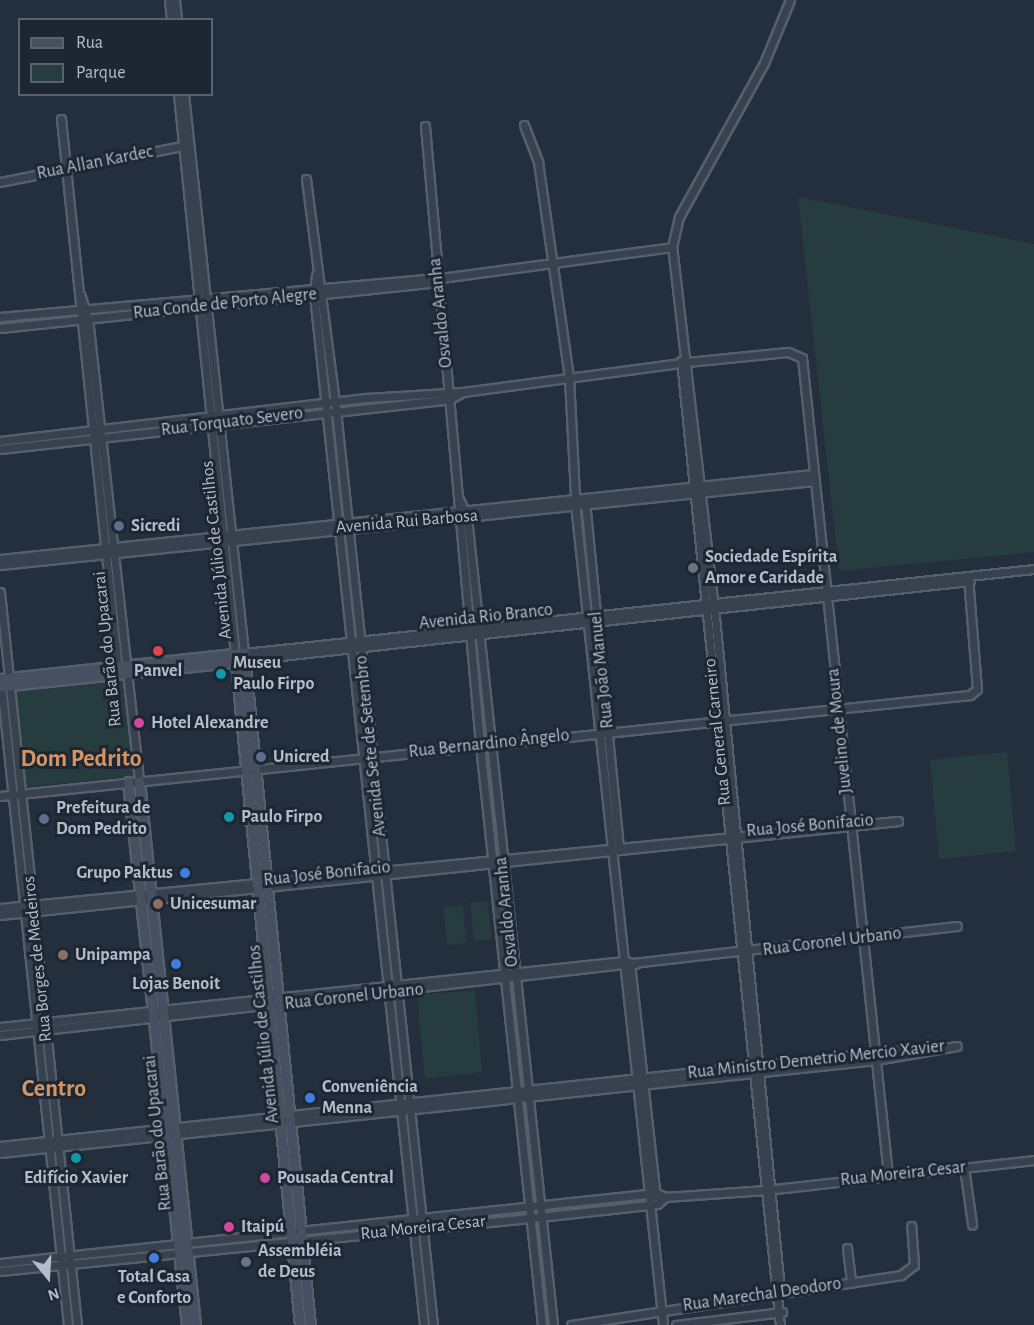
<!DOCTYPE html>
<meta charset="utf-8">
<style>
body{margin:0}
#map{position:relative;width:1034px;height:1325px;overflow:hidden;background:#242f3e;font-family:"Alegreya Sans",sans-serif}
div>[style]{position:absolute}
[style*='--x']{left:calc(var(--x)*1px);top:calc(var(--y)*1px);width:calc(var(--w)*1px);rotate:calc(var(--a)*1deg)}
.green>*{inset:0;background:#263c3f}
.roads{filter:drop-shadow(2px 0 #565f6c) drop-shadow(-2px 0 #565f6c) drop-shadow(0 2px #565f6c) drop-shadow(0 -2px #565f6c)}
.street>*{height:7px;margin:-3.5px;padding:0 3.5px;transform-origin:3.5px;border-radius:3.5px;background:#38414e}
.secondary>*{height:9px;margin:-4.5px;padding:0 4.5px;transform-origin:4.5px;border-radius:4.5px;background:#465061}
.dots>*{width:16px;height:16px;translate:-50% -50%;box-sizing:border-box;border:3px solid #1d2633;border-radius:50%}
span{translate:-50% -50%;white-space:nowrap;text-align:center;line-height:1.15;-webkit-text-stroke:6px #1d2633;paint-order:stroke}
.street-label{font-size:18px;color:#b4bcc9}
.poi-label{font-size:18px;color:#b4bcc9;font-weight:700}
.left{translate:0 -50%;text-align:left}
.right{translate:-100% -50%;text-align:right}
.district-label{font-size:24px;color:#d59563;font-weight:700}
.legend{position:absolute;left:18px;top:18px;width:195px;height:78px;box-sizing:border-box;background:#1d2633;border:2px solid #59626f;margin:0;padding:8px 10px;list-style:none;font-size:18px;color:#b4bcc9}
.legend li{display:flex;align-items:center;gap:12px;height:30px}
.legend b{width:30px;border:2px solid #59626f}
.north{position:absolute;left:18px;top:1247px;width:60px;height:60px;-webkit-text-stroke:4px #1d2633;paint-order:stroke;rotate:162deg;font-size:16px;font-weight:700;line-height:24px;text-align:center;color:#b4bcc9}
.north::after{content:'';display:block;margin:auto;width:21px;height:27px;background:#b4bcc9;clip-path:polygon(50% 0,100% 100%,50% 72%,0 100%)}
</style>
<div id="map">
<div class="green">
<i style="clip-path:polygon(798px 197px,1034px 244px,1034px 552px,839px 571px)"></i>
<i style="clip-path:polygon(123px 677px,134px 776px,23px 787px,13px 688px)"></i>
<i style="clip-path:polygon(1007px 752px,1016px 851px,939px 859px,930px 760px)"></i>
<i style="clip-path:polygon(487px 901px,492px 939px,474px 941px,470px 903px)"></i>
<i style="clip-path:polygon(463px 905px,466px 943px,447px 945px,443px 907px)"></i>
<i style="clip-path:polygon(475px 990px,482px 1072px,425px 1079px,417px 995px)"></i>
</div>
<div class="roads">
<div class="street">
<i style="--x:169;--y:0;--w:20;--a:84"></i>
<i style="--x:175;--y:0;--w:20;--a:84"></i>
<i style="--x:178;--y:94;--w:563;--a:84.19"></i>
<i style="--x:184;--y:94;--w:562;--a:83.87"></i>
<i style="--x:244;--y:653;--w:794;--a:-6.07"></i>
<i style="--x:61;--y:119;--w:555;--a:84.1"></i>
<i style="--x:524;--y:125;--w:40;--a:69"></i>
<i style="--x:538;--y:162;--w:217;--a:81.8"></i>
<i style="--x:569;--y:377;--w:136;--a:87.1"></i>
<i style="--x:576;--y:513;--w:817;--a:83.88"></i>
<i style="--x:425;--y:126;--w:621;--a:84.92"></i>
<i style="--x:480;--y:745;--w:583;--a:83.9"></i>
<i style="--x:306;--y:179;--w:233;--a:82.6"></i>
<i style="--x:336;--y:410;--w:920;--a:83.95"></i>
<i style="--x:0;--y:182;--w:191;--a:-11.2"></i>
<i style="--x:316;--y:275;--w:20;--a:96"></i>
<i style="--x:314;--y:295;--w:1036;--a:83.9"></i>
<i style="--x:80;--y:294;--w:25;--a:72"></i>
<i style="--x:88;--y:318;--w:466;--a:83.7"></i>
<i style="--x:0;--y:317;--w:450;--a:-5.1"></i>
<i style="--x:448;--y:277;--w:226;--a:-7.6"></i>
<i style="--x:0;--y:328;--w:441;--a:-6"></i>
<i style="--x:681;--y:361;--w:969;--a:84.14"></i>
<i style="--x:0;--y:441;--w:370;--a:-6.7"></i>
<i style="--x:367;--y:398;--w:96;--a:-3.6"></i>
<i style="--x:463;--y:392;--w:226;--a:-7.6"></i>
<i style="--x:687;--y:362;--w:101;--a:-5.7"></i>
<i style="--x:788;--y:352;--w:15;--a:23"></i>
<i style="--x:802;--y:358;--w:822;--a:83.99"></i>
<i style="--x:0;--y:449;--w:453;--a:-6.3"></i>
<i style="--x:450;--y:399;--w:15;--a:-28"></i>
<i style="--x:460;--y:501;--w:17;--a:66"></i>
<i style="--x:467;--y:517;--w:813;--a:83.92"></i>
<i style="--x:585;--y:501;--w:349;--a:84.4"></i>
<i style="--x:0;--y:559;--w:818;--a:-5.96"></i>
<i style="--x:0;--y:565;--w:818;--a:-5.89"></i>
<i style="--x:0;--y:592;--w:737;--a:84"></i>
<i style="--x:244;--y:660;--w:730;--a:-6.21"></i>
<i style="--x:1;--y:683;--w:645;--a:84.04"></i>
<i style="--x:0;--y:796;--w:975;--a:-5.94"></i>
<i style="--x:970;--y:695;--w:9;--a:-41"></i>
<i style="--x:977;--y:689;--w:113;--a:-94.6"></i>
<i style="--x:0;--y:908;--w:902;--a:-5.53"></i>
<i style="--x:0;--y:915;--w:903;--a:-5.98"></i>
<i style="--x:630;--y:963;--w:235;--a:83.7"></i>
<i style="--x:0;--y:1027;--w:628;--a:-6.03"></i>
<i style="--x:625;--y:961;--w:11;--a:15"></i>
<i style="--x:0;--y:1035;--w:963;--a:-6.5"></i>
<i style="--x:0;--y:1146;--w:945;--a:-6.07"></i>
<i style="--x:0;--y:1153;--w:881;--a:-6.06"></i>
<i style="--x:876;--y:1060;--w:82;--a:-9.8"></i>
<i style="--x:964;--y:1167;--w:58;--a:82"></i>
<i style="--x:847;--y:1248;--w:35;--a:83"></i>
<i style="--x:0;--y:1263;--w:660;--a:-6.09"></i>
<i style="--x:656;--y:1193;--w:10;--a:24"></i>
<i style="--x:665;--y:1197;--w:101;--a:-4"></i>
<i style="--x:766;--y:1190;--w:270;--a:-6.4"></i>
<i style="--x:0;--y:1271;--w:533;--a:-5.71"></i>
<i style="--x:530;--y:1218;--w:128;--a:-6.3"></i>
<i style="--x:657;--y:1204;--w:11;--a:-41"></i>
<i style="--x:780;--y:1289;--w:675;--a:-95.52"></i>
<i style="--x:715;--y:617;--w:372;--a:-96.6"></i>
<i style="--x:672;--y:247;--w:31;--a:-77"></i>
<i style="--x:679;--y:217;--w:176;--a:-61.1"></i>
<i style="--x:764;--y:63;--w:68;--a:-67.6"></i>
<i style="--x:571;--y:1325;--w:334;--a:-8.6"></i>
<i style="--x:901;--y:1275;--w:16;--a:-38"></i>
<i style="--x:914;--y:1265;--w:39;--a:-94"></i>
<i style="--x:676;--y:1325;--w:107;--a:-7"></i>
</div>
<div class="secondary">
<i style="--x:235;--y:654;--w:674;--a:84.47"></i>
<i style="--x:0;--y:679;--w:245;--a:-6.1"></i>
<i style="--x:244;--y:653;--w:675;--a:84.39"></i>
<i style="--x:0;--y:686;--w:243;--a:-5.9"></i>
<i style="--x:139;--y:781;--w:547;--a:84.12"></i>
<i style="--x:128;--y:782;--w:546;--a:83.8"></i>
</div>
</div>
<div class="dots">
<i style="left:119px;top:526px;background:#5c6f8a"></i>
<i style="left:693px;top:568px;background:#6b7280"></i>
<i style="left:158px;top:651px;background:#e0444e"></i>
<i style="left:221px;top:674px;background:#0f9aa8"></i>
<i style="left:139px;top:723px;background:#d1479c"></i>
<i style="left:261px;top:757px;background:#5c6f8a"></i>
<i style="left:229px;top:817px;background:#0f9aa8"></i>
<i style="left:44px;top:819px;background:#5c6f8a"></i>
<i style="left:185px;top:873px;background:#3f7fe0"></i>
<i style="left:158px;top:904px;background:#8d6e63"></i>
<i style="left:63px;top:955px;background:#8d6e63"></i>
<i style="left:176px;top:964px;background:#3f7fe0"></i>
<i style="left:310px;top:1098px;background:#3f7fe0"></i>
<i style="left:76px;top:1158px;background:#0f9aa8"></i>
<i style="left:265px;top:1178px;background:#d1479c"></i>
<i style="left:229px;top:1227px;background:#d1479c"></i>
<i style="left:154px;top:1258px;background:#3f7fe0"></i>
<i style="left:246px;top:1262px;background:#6b7280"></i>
</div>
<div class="street-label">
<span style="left:95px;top:163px;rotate:-11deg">Rua Allan Kardec</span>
<span style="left:225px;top:304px;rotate:-6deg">Rua Conde de Porto Alegre</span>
<span style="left:441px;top:313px;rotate:-96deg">Osvaldo Aranha</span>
<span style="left:232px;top:422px;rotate:-7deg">Rua Torquato Severo</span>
<span style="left:407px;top:522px;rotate:-5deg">Avenida Rui Barbosa</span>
<span style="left:217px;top:550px;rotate:-96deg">Avenida Júlio de Castilhos</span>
<span style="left:486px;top:617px;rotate:-6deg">Avenida Rio Branco</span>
<span style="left:108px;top:649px;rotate:-96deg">Rua Barão do Upacarai</span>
<span style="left:602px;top:670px;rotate:-96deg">Rua João Manuel</span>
<span style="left:840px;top:731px;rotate:-96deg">Juvelino de Moura</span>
<span style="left:718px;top:732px;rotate:-96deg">Rua General Carneiro</span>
<span style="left:489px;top:744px;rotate:-6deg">Rua Bernardino Ângelo</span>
<span style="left:371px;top:746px;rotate:-96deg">Avenida Sete de Setembro</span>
<span style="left:810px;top:826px;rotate:-5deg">Rua José Bonifacio</span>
<span style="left:327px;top:874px;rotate:-6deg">Rua José Bonifacio</span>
<span style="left:507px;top:912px;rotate:-96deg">Osvaldo Aranha</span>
<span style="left:832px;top:942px;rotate:-7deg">Rua Coronel Urbano</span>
<span style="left:38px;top:959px;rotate:-96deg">Rua Borges de Medeiros</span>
<span style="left:354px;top:997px;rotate:-6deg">Rua Coronel Urbano</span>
<span style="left:264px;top:1034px;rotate:-96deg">Avenida Júlio de Castilhos</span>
<span style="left:816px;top:1060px;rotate:-6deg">Rua Ministro Demetrio Mercio Xavier</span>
<span style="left:158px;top:1133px;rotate:-96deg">Rua Barão do Upacarai</span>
<span style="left:903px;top:1174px;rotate:-6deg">Rua Moreira Cesar</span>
<span style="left:423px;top:1228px;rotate:-6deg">Rua Moreira Cesar</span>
<span style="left:762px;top:1295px;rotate:-8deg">Rua Marechal Deodoro</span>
</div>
<div class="poi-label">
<span class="left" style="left:131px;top:526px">Sicredi</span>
<span class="left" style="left:705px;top:568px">Sociedade Espírita<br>Amor e Caridade</span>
<span class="left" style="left:233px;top:674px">Museu<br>Paulo Firpo</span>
<span style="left:158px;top:671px">Panvel</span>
<span class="left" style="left:151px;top:723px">Hotel Alexandre</span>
<span class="left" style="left:273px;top:757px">Unicred</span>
<span class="left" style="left:56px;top:819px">Prefeitura de<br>Dom Pedrito</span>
<span class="left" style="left:241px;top:817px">Paulo Firpo</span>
<span class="right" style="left:173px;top:873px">Grupo Paktus</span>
<span class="left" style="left:170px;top:904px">Unicesumar</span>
<span class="left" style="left:75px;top:955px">Unipampa</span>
<span style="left:176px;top:984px">Lojas Benoit</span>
<span class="left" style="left:322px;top:1098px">Conveniência<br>Menna</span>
<span style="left:76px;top:1178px">Edifício Xavier</span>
<span class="left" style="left:277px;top:1178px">Pousada Central</span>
<span class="left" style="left:241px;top:1227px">Itaipú</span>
<span class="left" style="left:258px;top:1262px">Assembléia<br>de Deus</span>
<span style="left:154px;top:1288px">Total Casa<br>e Conforto</span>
</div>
<div class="district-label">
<span style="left:81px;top:760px">Dom Pedrito</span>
<span style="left:54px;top:1090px">Centro</span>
</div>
<ul class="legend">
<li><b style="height:8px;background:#465061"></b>Rua</li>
<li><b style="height:16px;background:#263c3f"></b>Parque</li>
</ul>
<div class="north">N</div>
</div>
